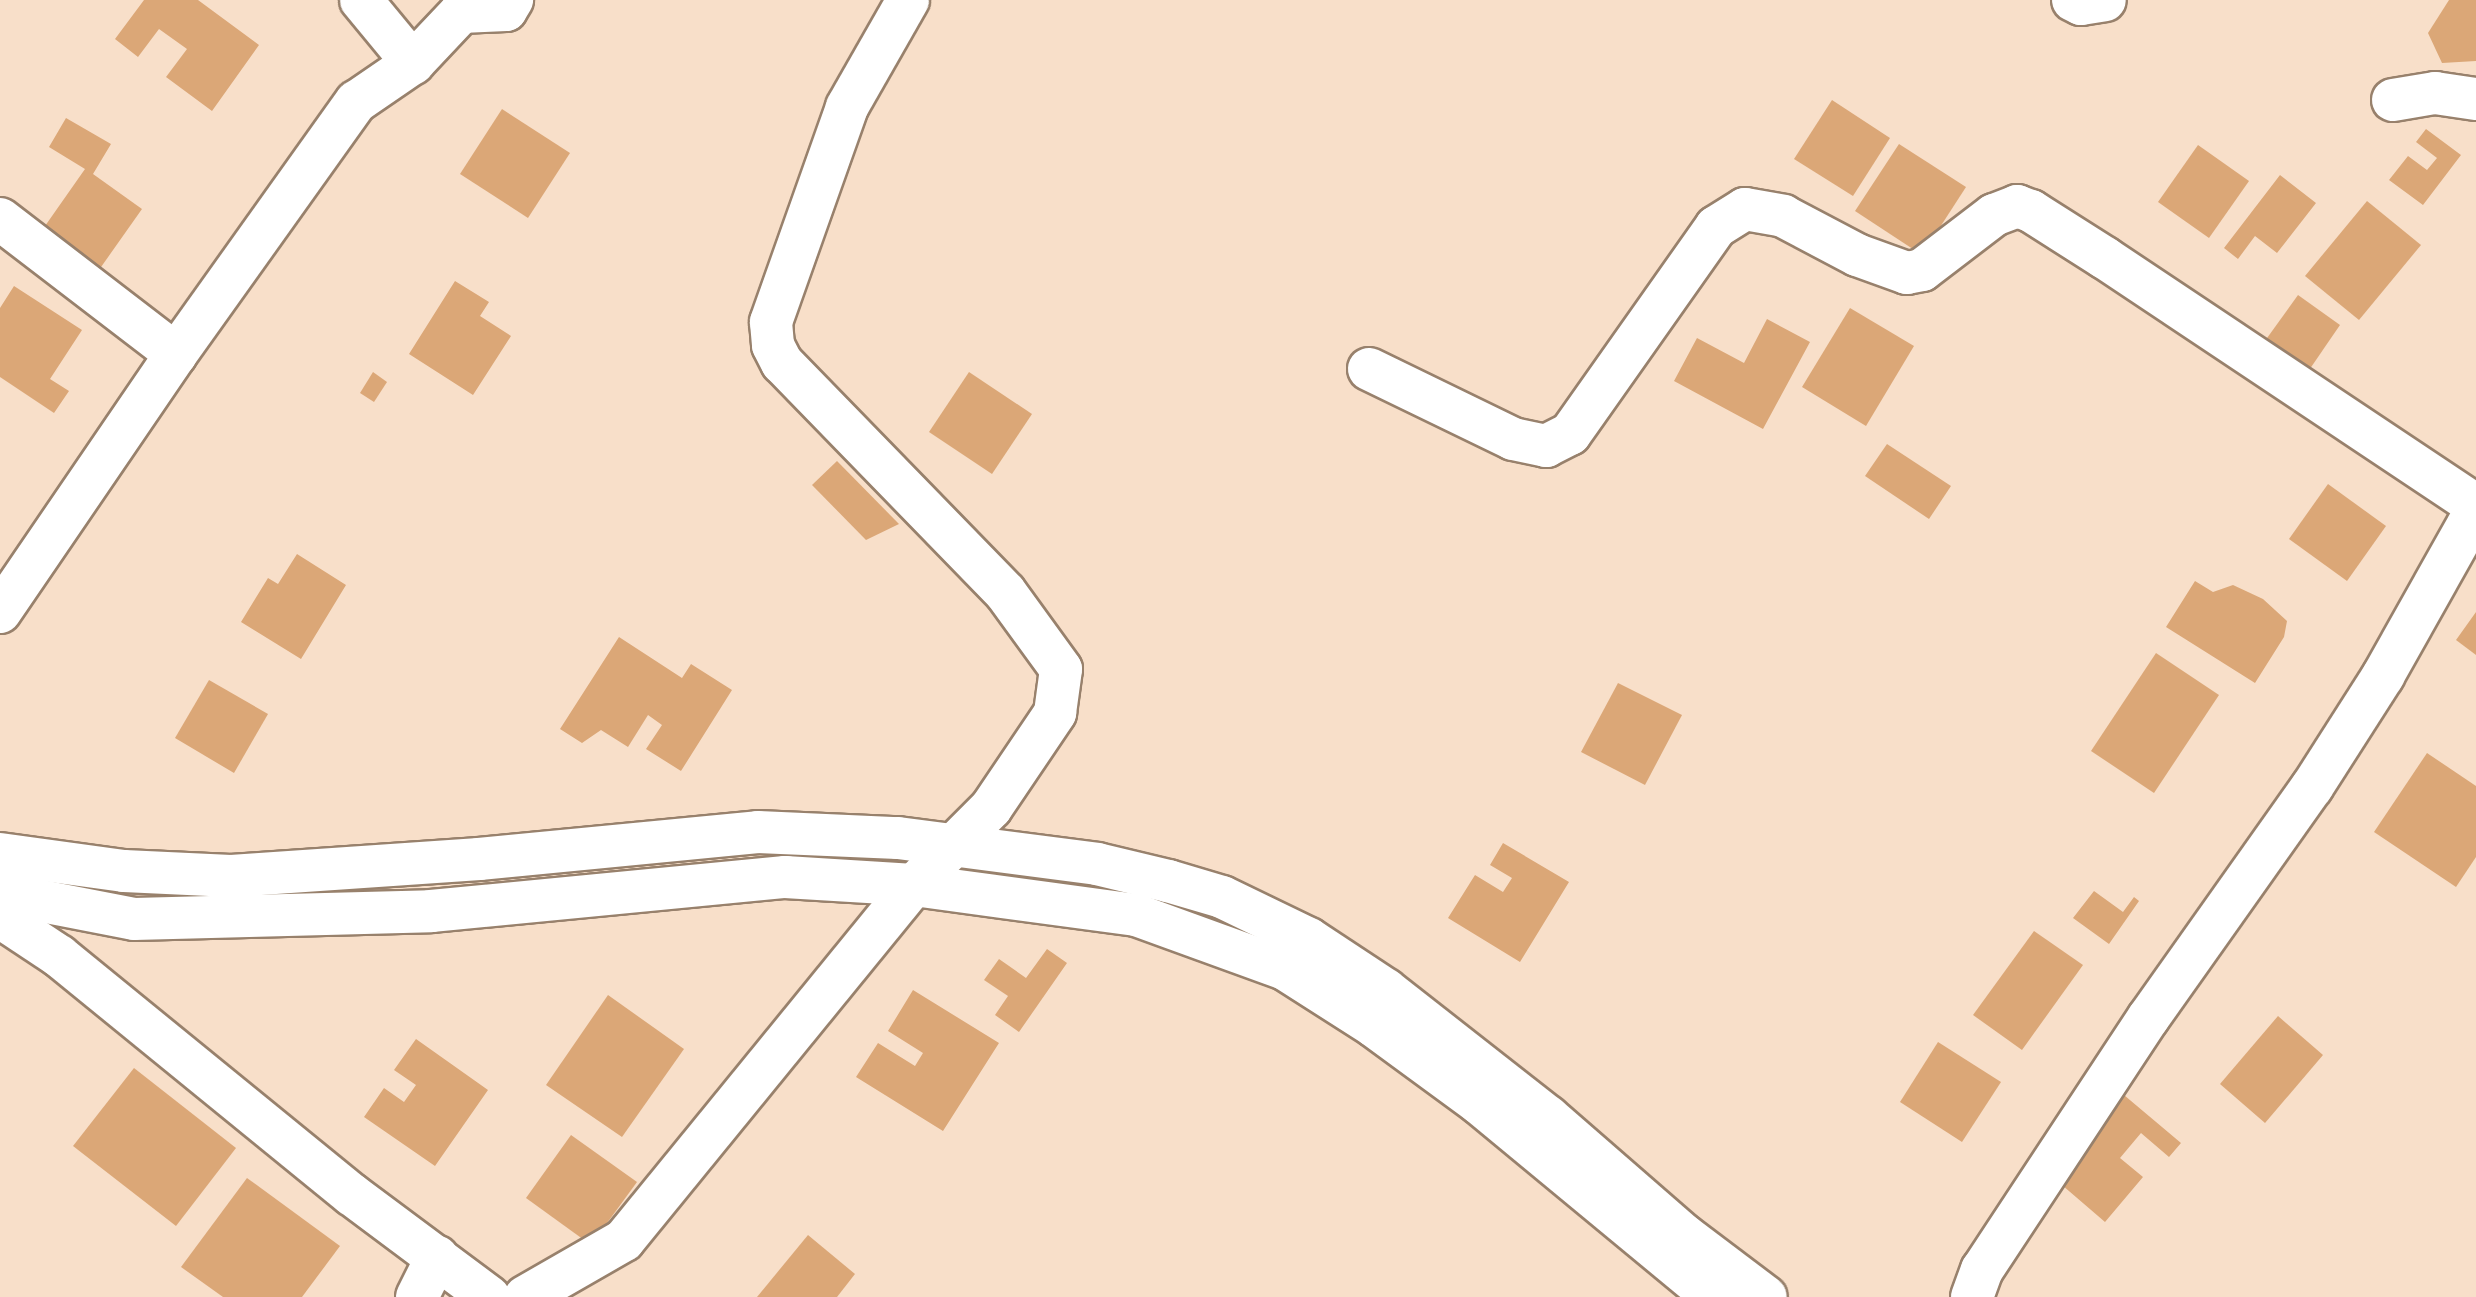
<!DOCTYPE html>
<style>
body{margin:0}
#map{position:relative;width:2476px;height:1297px;overflow:hidden;background:#f8dfc9;font-family:"Work Sans",sans-serif}
div>[style]{position:absolute}
[style*='--x']{left:calc(var(--x)*1px);top:calc(var(--y)*1px);width:calc(var(--w)*1px);rotate:calc(var(--a)*1deg)}
.building>*{inset:0;background:#dba777}
.roads{filter:drop-shadow(2px 0 #98816c) drop-shadow(-2px 0 #98816c) drop-shadow(0 2px #98816c) drop-shadow(0 -2px #98816c)}
.street>*{height:42px;margin:-21px;padding:0 21px;transform-origin:21px;border-radius:21px;background:#fff}
span{translate:-50% -50%;white-space:nowrap;text-align:center;line-height:1.15;-webkit-text-stroke:6px #feeee1;paint-order:stroke}
</style>
<div id="map">
<div class="building">
<i style="clip-path:polygon(144px 0,198px 0,259px 45px,212px 111px,166px 77px,187px 49px,159px 29px,138px 57px,115px 39px)"></i>
<i style="clip-path:polygon(2449px 0,2476px 0,2476px 61px,2442px 63px,2428px 33px)"></i>
<i style="clip-path:polygon(1832px 100px,1890px 138px,1853px 196px,1794px 159px)"></i>
<i style="clip-path:polygon(502px 109px,570px 153px,528px 218px,460px 174px)"></i>
<i style="clip-path:polygon(66px 118px,111px 144px,93px 174px,142px 209px,94px 277px,38px 236px,85px 169px,49px 147px)"></i>
<i style="clip-path:polygon(2426px 129px,2461px 155px,2423px 205px,2389px 180px,2408px 156px,2427px 170px,2437px 158px,2416px 142px)"></i>
<i style="clip-path:polygon(1899px 144px,1966px 187px,1922px 255px,1855px 211px)"></i>
<i style="clip-path:polygon(2198px 145px,2249px 181px,2209px 238px,2158px 202px)"></i>
<i style="clip-path:polygon(2280px 175px,2316px 203px,2277px 253px,2255px 236px,2238px 259px,2224px 248px)"></i>
<i style="clip-path:polygon(2367px 201px,2421px 245px,2359px 320px,2305px 276px)"></i>
<i style="clip-path:polygon(455px 281px,489px 302px,480px 316px,511px 336px,473px 395px,409px 354px)"></i>
<i style="clip-path:polygon(14px 286px,82px 330px,50px 379px,69px 391px,54px 413px,0 377px,0 308px)"></i>
<i style="clip-path:polygon(2298px 295px,2340px 325px,2305px 376px,2262px 345px)"></i>
<i style="clip-path:polygon(1850px 308px,1914px 346px,1866px 426px,1802px 387px)"></i>
<i style="clip-path:polygon(1767px 319px,1810px 342px,1763px 429px,1674px 381px,1697px 338px,1744px 363px)"></i>
<i style="clip-path:polygon(373px 372px,387px 382px,374px 402px,360px 393px)"></i>
<i style="clip-path:polygon(969px 372px,1032px 414px,992px 474px,929px 432px)"></i>
<i style="clip-path:polygon(1887px 444px,1951px 486px,1929px 519px,1865px 476px)"></i>
<i style="clip-path:polygon(837px 461px,899px 524px,866px 540px,812px 485px)"></i>
<i style="clip-path:polygon(2328px 484px,2386px 526px,2347px 581px,2289px 539px)"></i>
<i style="clip-path:polygon(297px 554px,346px 585px,301px 659px,241px 622px,268px 578px,278px 584px)"></i>
<i style="clip-path:polygon(2195px 581px,2213px 592px,2233px 585px,2263px 599px,2287px 621px,2284px 637px,2255px 683px,2166px 627px)"></i>
<i style="clip-path:polygon(2476px 612px,2476px 655px,2456px 640px)"></i>
<i style="clip-path:polygon(619px 637px,682px 678px,691px 664px,732px 690px,681px 771px,646px 749px,662px 725px,648px 715px,628px 747px,601px 730px,582px 743px,560px 729px)"></i>
<i style="clip-path:polygon(2156px 653px,2219px 695px,2154px 793px,2091px 751px)"></i>
<i style="clip-path:polygon(209px 680px,268px 714px,234px 773px,175px 738px)"></i>
<i style="clip-path:polygon(1618px 683px,1682px 715px,1645px 785px,1581px 752px)"></i>
<i style="clip-path:polygon(2427px 753px,2476px 786px,2476px 857px,2456px 887px,2374px 832px)"></i>
<i style="clip-path:polygon(1503px 843px,1569px 882px,1520px 962px,1448px 918px,1475px 875px,1503px 892px,1512px 878px,1490px 865px)"></i>
<i style="clip-path:polygon(2094px 891px,2123px 912px,2134px 897px,2139px 901px,2109px 944px,2073px 918px)"></i>
<i style="clip-path:polygon(2034px 931px,2083px 965px,2022px 1050px,1973px 1015px)"></i>
<i style="clip-path:polygon(1047px 949px,1067px 963px,1019px 1032px,995px 1015px,1008px 996px,984px 980px,999px 959px,1026px 978px)"></i>
<i style="clip-path:polygon(913px 990px,999px 1043px,943px 1131px,856px 1077px,878px 1043px,915px 1066px,923px 1053px,888px 1031px)"></i>
<i style="clip-path:polygon(608px 995px,684px 1049px,622px 1137px,546px 1085px)"></i>
<i style="clip-path:polygon(2278px 1016px,2323px 1055px,2265px 1123px,2220px 1084px)"></i>
<i style="clip-path:polygon(416px 1039px,488px 1090px,435px 1166px,364px 1117px,384px 1088px,404px 1102px,416px 1085px,394px 1070px)"></i>
<i style="clip-path:polygon(1938px 1042px,2001px 1082px,1962px 1142px,1900px 1102px)"></i>
<i style="clip-path:polygon(134px 1068px,236px 1148px,176px 1226px,73px 1146px)"></i>
<i style="clip-path:polygon(2118px 1090px,2181px 1143px,2169px 1157px,2141px 1133px,2120px 1158px,2143px 1177px,2105px 1222px,2048px 1173px)"></i>
<i style="clip-path:polygon(571px 1135px,637px 1182px,591px 1245px,526px 1198px)"></i>
<i style="clip-path:polygon(247px 1178px,340px 1246px,302px 1297px,223px 1297px,181px 1267px)"></i>
<i style="clip-path:polygon(808px 1235px,855px 1274px,837px 1297px,757px 1297px)"></i>
</div>
<div class="roads">
<div class="street">
<i style="--x:361;--y:0;--w:82;--a:50.5"></i>
<i style="--x:2073;--y:0;--w:9;--a:27"></i>
<i style="--x:2081;--y:4;--w:24;--a:-9"></i>
<i style="--x:2393;--y:100;--w:43;--a:-9.5"></i>
<i style="--x:2435;--y:93;--w:41;--a:8.3"></i>
<i style="--x:0;--y:219;--w:222;--a:37.5"></i>
<i style="--x:1369;--y:369;--w:160;--a:25.9"></i>
<i style="--x:1513;--y:439;--w:34;--a:12"></i>
<i style="--x:1546;--y:446;--w:27;--a:-27"></i>
<i style="--x:1570;--y:434;--w:253;--a:-54.8"></i>
<i style="--x:1716;--y:227;--w:34;--a:-32"></i>
<i style="--x:1745;--y:209;--w:39;--a:10"></i>
<i style="--x:1783;--y:216;--w:84;--a:27.8"></i>
<i style="--x:1857;--y:255;--w:53;--a:19.8"></i>
<i style="--x:1907;--y:273;--w:15;--a:-11"></i>
<i style="--x:1922;--y:270;--w:91;--a:-37.4"></i>
<i style="--x:1994;--y:215;--w:25;--a:-21"></i>
<i style="--x:2017;--y:206;--w:15;--a:20"></i>
<i style="--x:2031;--y:211;--w:88;--a:32.4"></i>
<i style="--x:2105;--y:258;--w:446;--a:33.7"></i>
<i style="--x:0;--y:612;--w:312;--a:-55.7"></i>
<i style="--x:176;--y:354;--w:310;--a:-54.5"></i>
<i style="--x:356;--y:102;--w:69;--a:-34.4"></i>
<i style="--x:413;--y:63;--w:70;--a:-46.7"></i>
<i style="--x:461;--y:12;--w:45;--a:-2.5"></i>
<i style="--x:506;--y:10;--w:12;--a:-59"></i>
<i style="--x:0;--y:854;--w:125;--a:7.8"></i>
<i style="--x:124;--y:871;--w:107;--a:2.7"></i>
<i style="--x:231;--y:876;--w:249;--a:-3.9"></i>
<i style="--x:479;--y:859;--w:280;--a:-5.5"></i>
<i style="--x:758;--y:832;--w:140;--a:2.5"></i>
<i style="--x:898;--y:838;--w:201;--a:7.4"></i>
<i style="--x:1097;--y:864;--w:73;--a:13.5"></i>
<i style="--x:1168;--y:881;--w:56;--a:16.5"></i>
<i style="--x:1222;--y:897;--w:97;--a:25.8"></i>
<i style="--x:1309;--y:939;--w:92;--a:33.5"></i>
<i style="--x:1386;--y:990;--w:206;--a:38.1"></i>
<i style="--x:1548;--y:1117;--w:181;--a:41"></i>
<i style="--x:1685;--y:1236;--w:101;--a:37"></i>
<i style="--x:0;--y:893;--w:136;--a:11"></i>
<i style="--x:134;--y:919;--w:297;--a:-1.5"></i>
<i style="--x:431;--y:911;--w:356;--a:-5.5"></i>
<i style="--x:785;--y:877;--w:129;--a:3.5"></i>
<i style="--x:914;--y:885;--w:224;--a:7.7"></i>
<i style="--x:1136;--y:915;--w:158;--a:19.9"></i>
<i style="--x:1285;--y:969;--w:106;--a:32.6"></i>
<i style="--x:1374;--y:1026;--w:132;--a:36.3"></i>
<i style="--x:1480;--y:1104;--w:303;--a:39.6"></i>
<i style="--x:0;--y:917;--w:71;--a:33.5"></i>
<i style="--x:59;--y:956;--w:377;--a:39.2"></i>
<i style="--x:351;--y:1194;--w:172;--a:36.7"></i>
<i style="--x:417;--y:1297;--w:45;--a:-63.4"></i>
<i style="--x:525;--y:1297;--w:114;--a:-29.9"></i>
<i style="--x:624;--y:1240;--w:458;--a:-50.8"></i>
<i style="--x:914;--y:885;--w:109;--a:-45"></i>
<i style="--x:991;--y:808;--w:115;--a:-56"></i>
<i style="--x:1055;--y:713;--w:44;--a:-82.2"></i>
<i style="--x:1061;--y:669;--w:95;--a:-126"></i>
<i style="--x:1005;--y:592;--w:320;--a:-134.2"></i>
<i style="--x:782;--y:363;--w:20;--a:-117"></i>
<i style="--x:773;--y:345;--w:23;--a:-95"></i>
<i style="--x:771;--y:322;--w:228;--a:-70.5"></i>
<i style="--x:847;--y:107;--w:123;--a:-60.3"></i>
<i style="--x:1972;--y:1297;--w:29;--a:-70"></i>
<i style="--x:1982;--y:1270;--w:303;--a:-56.6"></i>
<i style="--x:2149;--y:1017;--w:282;--a:-54.7"></i>
<i style="--x:2312;--y:787;--w:132;--a:-57.4"></i>
<i style="--x:2383;--y:676;--w:190;--a:-60.7"></i>
</div>
</div>
</div>
